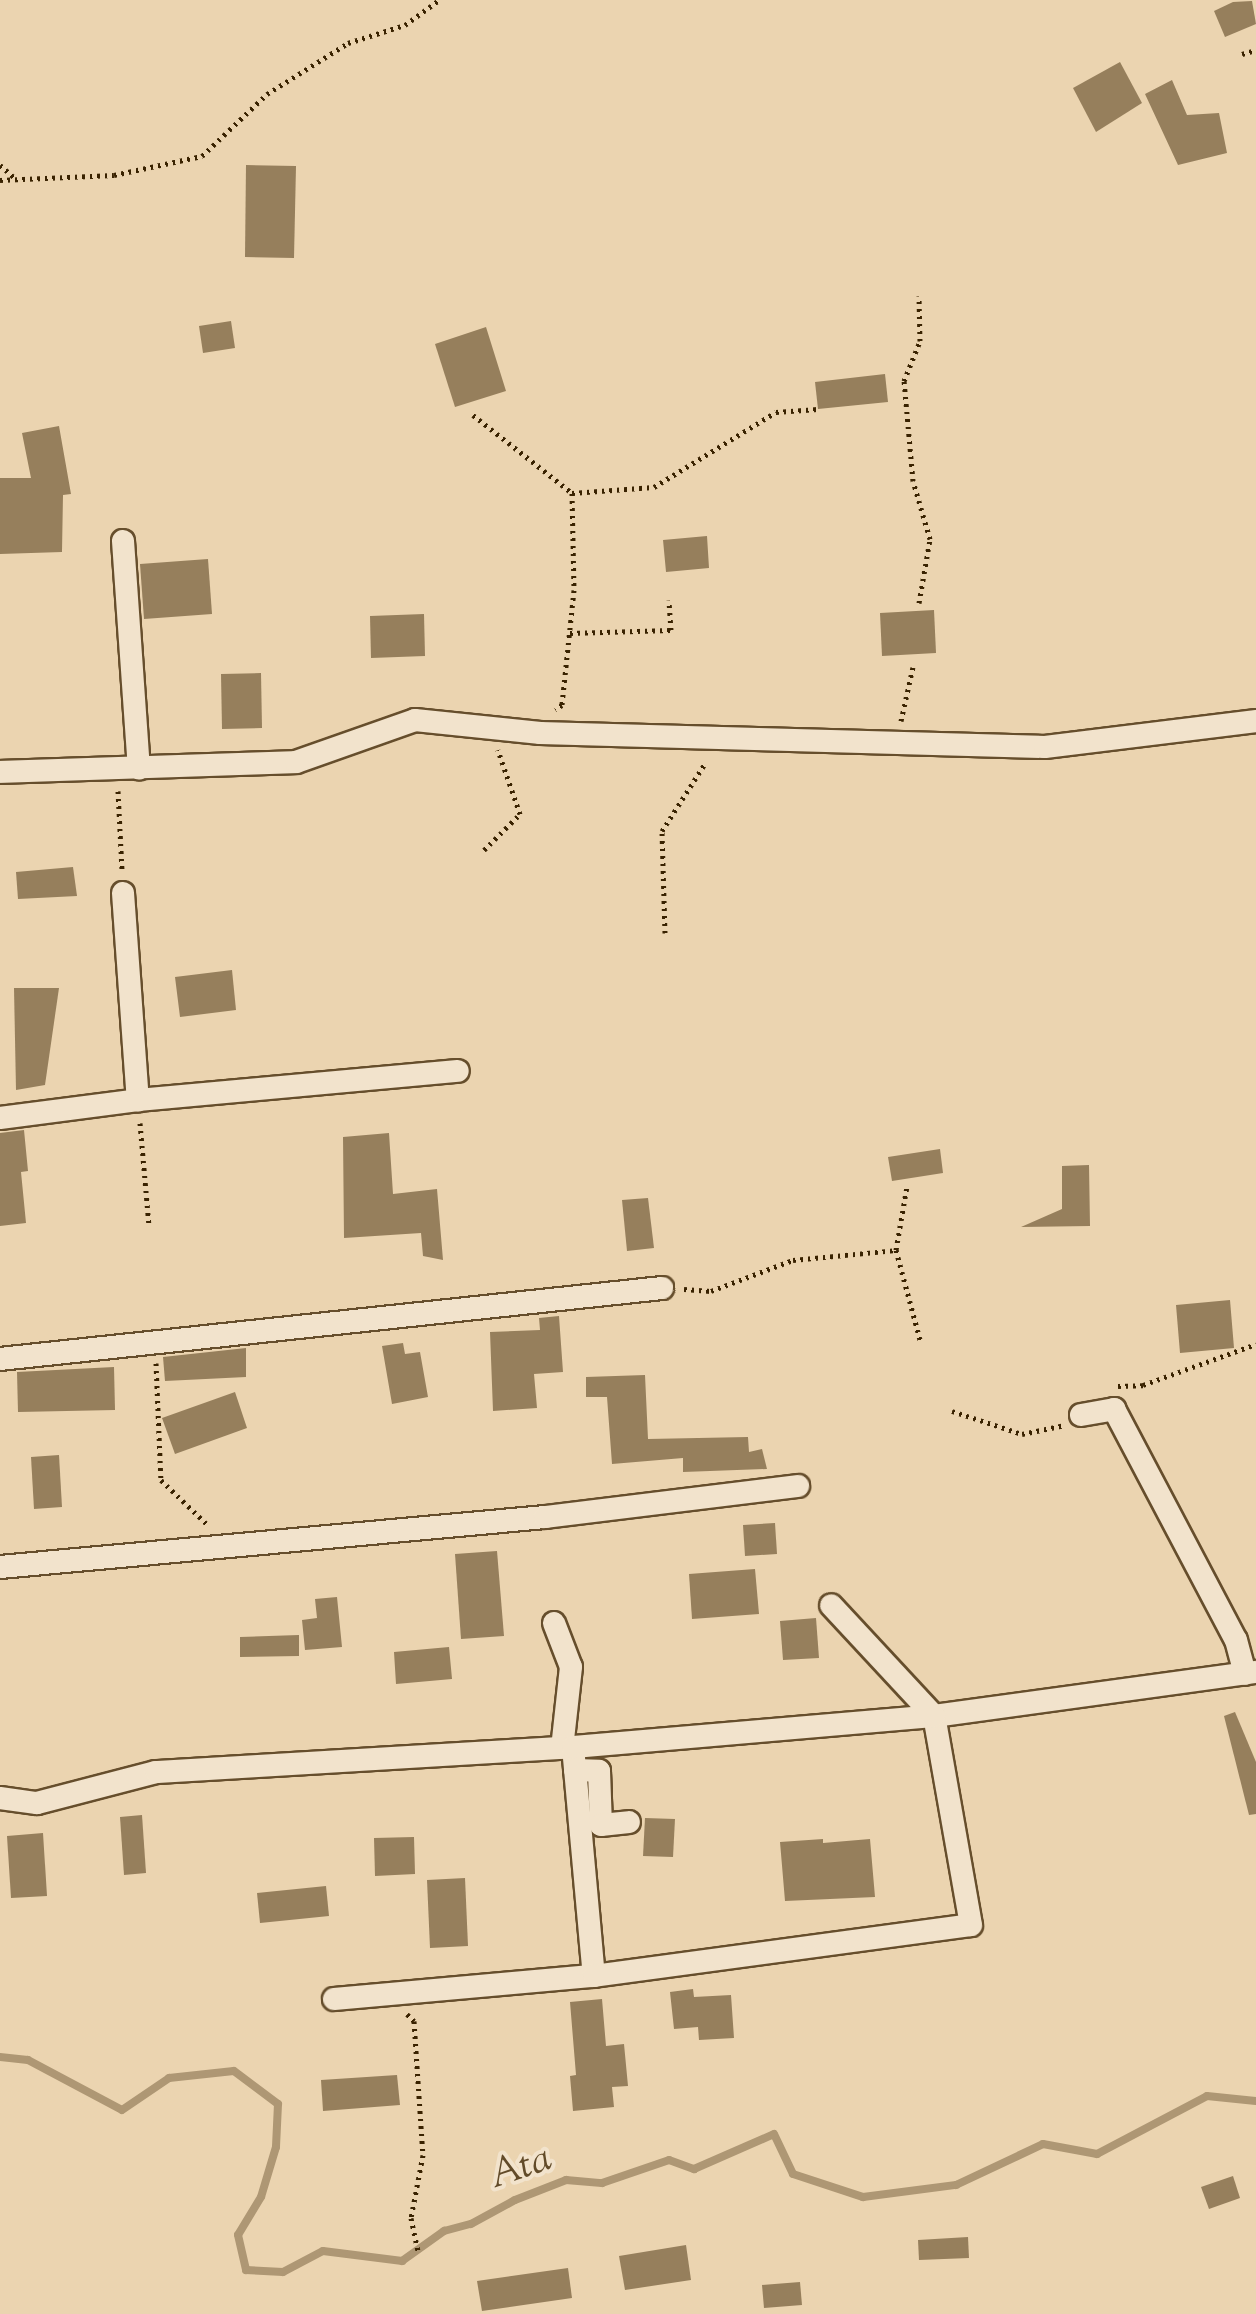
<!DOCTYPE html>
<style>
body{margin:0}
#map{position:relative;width:1256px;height:2314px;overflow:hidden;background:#ebd4b0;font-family:"Sorts Mill Goudy",serif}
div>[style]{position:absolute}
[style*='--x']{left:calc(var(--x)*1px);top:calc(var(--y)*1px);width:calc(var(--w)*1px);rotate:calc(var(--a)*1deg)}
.stream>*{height:8px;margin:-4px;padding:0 4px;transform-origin:4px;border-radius:4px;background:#ae9774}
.building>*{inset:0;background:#967f5c}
.path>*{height:5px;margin-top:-2.5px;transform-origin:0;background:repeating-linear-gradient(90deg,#392200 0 2.5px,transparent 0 7.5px)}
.roads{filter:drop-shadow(2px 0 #664e2c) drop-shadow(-2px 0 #664e2c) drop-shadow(0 2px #664e2c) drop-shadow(0 -2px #664e2c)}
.street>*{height:22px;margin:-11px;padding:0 11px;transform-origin:11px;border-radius:11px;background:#f2e3cc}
span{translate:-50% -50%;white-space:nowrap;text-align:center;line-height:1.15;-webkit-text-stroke:8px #f2e3cc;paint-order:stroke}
.water-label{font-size:40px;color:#624b29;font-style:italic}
</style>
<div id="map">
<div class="stream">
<i style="--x:0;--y:2057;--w:28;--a:6"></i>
<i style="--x:28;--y:2060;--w:106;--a:28"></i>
<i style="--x:122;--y:2110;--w:57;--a:-34.2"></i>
<i style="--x:169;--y:2078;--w:65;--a:-6.1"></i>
<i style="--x:234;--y:2071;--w:55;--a:36.9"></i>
<i style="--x:278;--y:2104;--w:43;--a:92.7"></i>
<i style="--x:276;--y:2147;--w:52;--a:106.7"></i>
<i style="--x:261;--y:2197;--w:44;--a:121.2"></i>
<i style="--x:238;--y:2235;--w:36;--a:77"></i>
<i style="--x:246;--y:2270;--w:37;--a:3"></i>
<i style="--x:283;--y:2272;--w:45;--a:-27.7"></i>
<i style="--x:323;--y:2251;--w:80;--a:7.2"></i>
<i style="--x:402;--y:2261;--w:52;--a:-35.5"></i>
<i style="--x:444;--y:2231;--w:28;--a:-15"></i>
<i style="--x:471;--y:2224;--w:50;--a:-28.6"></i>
<i style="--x:515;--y:2200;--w:55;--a:-21.4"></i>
<i style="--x:566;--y:2180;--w:36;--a:5"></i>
<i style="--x:602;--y:2183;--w:71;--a:-18.9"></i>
<i style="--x:669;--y:2160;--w:27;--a:20"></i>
<i style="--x:694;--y:2169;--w:87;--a:-23.6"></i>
<i style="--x:774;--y:2134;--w:44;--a:64.6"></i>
<i style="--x:793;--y:2174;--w:74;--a:18.2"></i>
<i style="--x:863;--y:2197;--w:94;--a:-7.4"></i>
<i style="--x:956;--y:2185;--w:96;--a:-25.2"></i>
<i style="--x:1043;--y:2144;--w:55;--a:10.5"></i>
<i style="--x:1097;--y:2154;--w:124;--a:-27.8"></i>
<i style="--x:1207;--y:2096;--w:49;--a:5.8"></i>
</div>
<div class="building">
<i style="clip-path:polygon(1252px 1px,1256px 24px,1225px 37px,1214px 11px,1233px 2px)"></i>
<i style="clip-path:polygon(1120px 62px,1142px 103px,1096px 132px,1073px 88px)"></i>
<i style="clip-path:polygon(1172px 80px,1187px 115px,1219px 113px,1227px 153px,1178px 165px,1145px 94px)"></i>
<i style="clip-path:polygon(246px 165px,296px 166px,294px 258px,245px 257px)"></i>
<i style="clip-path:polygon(231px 321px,235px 348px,203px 353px,199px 326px)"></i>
<i style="clip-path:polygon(486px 327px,506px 391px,455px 407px,435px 344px)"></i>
<i style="clip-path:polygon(885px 374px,888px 402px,818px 409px,815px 382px)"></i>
<i style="clip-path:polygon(59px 426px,71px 494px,63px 495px,62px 552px,0 554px,0 478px,31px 478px,22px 433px)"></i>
<i style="clip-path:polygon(707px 536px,709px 568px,666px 572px,663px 540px)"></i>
<i style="clip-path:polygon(208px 559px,212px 614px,144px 619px,140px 564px)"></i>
<i style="clip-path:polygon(934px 610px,936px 653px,882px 656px,880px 613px)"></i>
<i style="clip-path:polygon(424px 614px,425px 656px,371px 658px,370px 616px)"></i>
<i style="clip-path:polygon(261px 673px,262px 728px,222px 729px,221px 674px)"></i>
<i style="clip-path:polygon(73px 867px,77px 896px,18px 899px,16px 872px)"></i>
<i style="clip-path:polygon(232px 970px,236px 1010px,180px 1017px,175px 977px)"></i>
<i style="clip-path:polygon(14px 988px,59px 988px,45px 1085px,16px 1090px)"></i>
<i style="clip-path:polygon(24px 1130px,28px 1171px,21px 1172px,26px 1223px,0 1226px,0 1133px)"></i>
<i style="clip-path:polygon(389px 1133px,393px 1194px,437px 1189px,443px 1260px,423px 1256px,421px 1233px,344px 1238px,343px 1137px)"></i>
<i style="clip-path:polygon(940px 1149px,943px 1173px,892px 1181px,888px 1157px)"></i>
<i style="clip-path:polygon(1089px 1165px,1090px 1226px,1021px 1227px,1062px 1209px,1062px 1166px)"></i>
<i style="clip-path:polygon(648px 1198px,654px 1248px,627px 1251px,622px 1200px)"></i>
<i style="clip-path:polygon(1230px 1300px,1234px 1348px,1180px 1353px,1176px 1305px)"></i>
<i style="clip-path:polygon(559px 1316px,563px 1372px,534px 1374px,537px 1408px,493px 1411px,490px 1332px,540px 1330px,539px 1318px)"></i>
<i style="clip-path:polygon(403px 1343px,405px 1354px,420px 1352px,428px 1397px,392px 1404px,382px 1346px)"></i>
<i style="clip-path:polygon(246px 1348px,246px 1377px,165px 1381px,163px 1357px)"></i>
<i style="clip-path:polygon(114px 1367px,115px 1410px,18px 1412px,17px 1372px)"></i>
<i style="clip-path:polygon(645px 1375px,648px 1439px,748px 1437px,749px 1452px,762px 1449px,767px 1469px,683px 1472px,683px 1458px,612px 1464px,607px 1397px,586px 1397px,586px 1377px)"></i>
<i style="clip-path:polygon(235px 1392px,247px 1428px,175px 1454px,162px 1418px)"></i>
<i style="clip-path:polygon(59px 1455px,62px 1507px,34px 1509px,31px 1457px)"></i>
<i style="clip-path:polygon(775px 1523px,777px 1554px,745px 1556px,743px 1525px)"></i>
<i style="clip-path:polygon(497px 1551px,504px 1636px,461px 1639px,455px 1554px)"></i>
<i style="clip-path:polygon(755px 1569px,759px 1614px,692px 1619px,689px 1574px)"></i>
<i style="clip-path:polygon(337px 1597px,342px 1647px,305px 1650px,302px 1620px,317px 1618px,315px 1599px)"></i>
<i style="clip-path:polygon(816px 1618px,819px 1658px,783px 1660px,780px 1621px)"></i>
<i style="clip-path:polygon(299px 1635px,299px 1656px,240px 1657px,240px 1637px)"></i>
<i style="clip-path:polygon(449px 1647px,452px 1679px,396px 1684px,394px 1652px)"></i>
<i style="clip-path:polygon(1235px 1712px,1256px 1762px,1256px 1814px,1249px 1815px,1224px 1716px)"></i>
<i style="clip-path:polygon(142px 1815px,146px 1873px,124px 1875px,120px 1817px)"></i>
<i style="clip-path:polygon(645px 1818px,675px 1819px,673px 1857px,643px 1856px)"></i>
<i style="clip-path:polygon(43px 1833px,47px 1896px,11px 1898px,7px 1836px)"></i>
<i style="clip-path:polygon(414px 1837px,415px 1874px,375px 1876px,374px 1838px)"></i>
<i style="clip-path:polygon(823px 1839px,823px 1843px,870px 1839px,875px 1897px,785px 1901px,780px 1842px)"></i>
<i style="clip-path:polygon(465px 1878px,468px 1946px,430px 1948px,427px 1880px)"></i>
<i style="clip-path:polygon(326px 1886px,329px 1916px,260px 1923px,257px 1893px)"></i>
<i style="clip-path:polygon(693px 1989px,694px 1997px,731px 1995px,734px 2038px,699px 2040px,698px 2027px,674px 2029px,670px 1992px)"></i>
<i style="clip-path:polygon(602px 1999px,606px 2046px,624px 2044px,628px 2086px,612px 2087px,614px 2107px,573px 2111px,570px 2076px,576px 2075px,570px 2002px)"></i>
<i style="clip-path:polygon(397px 2075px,400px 2105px,323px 2111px,321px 2080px)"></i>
<i style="clip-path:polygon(1233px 2176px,1240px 2198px,1209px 2209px,1201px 2187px)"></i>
<i style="clip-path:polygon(968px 2237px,969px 2258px,919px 2260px,918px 2240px)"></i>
<i style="clip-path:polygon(686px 2245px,691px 2280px,625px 2290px,619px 2256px)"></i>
<i style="clip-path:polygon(568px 2268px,572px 2298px,482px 2311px,477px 2281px)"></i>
<i style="clip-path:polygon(800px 2282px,802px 2305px,764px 2308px,762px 2285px)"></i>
</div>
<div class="path">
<i style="--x:1242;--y:54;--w:15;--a:-16"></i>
<i style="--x:0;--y:165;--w:21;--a:41"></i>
<i style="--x:0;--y:180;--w:114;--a:-2.5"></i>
<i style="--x:114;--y:175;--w:90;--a:-12.2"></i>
<i style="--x:202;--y:156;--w:90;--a:-43.6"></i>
<i style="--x:267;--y:94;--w:96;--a:-32.2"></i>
<i style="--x:348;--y:43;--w:60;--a:-17.5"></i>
<i style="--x:405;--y:25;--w:42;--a:-36.3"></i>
<i style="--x:473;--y:415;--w:126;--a:38.2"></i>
<i style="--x:572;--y:493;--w:97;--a:88.8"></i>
<i style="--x:574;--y:590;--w:116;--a:96"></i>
<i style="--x:562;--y:705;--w:8;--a:150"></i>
<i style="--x:572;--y:493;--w:82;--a:-4.2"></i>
<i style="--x:654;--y:487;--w:143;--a:-31.6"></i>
<i style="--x:776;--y:412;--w:42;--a:-4.1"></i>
<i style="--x:919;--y:603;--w:65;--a:-80.2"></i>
<i style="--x:930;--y:539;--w:60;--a:-106.3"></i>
<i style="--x:913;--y:481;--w:100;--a:-95.1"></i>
<i style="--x:904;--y:381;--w:43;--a:-68.2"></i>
<i style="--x:920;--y:341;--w:45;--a:-91.3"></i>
<i style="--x:570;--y:633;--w:101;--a:-1.7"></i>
<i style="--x:671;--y:630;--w:30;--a:-94"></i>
<i style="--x:901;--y:721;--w:55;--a:-77.5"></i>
<i style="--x:118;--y:791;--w:79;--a:87.1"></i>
<i style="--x:484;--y:850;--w:51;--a:-45"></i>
<i style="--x:520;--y:814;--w:68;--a:-109"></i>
<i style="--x:665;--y:933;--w:102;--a:-91.7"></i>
<i style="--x:662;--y:831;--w:82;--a:-57.5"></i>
<i style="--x:140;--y:1123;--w:102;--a:85"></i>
<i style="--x:896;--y:1250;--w:96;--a:75"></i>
<i style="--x:684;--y:1289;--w:27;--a:4"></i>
<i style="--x:711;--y:1291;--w:88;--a:-20.7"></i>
<i style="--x:793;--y:1260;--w:103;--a:-5.5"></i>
<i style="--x:896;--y:1250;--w:65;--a:-80.2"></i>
<i style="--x:156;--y:1363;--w:117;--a:87.6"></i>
<i style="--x:161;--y:1480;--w:66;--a:43.8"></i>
<i style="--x:1118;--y:1386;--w:25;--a:-2"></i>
<i style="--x:1143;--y:1385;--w:120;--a:-19.9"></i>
<i style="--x:952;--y:1411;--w:74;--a:18.2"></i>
<i style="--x:1022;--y:1434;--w:44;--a:-11.8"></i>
<i style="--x:407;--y:2014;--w:10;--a:45"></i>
<i style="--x:414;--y:2021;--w:134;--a:86.2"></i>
<i style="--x:423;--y:2155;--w:64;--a:100.8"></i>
<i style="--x:411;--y:2218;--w:33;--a:78"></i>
</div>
<div class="roads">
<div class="street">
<i style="--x:123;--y:541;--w:228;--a:86"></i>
<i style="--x:0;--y:772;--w:296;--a:-1.9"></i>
<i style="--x:296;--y:762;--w:126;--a:-19.4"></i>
<i style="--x:415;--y:720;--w:126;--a:5.9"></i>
<i style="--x:540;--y:733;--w:505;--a:1.59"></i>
<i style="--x:1045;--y:747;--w:213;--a:-7"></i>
<i style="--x:123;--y:893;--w:208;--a:85.9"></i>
<i style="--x:0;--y:1118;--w:139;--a:-7.4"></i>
<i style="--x:138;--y:1100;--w:321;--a:-5.2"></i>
<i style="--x:0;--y:1359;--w:666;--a:-6.12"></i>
<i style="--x:1081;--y:1415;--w:34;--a:-10"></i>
<i style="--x:1114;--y:1409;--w:261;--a:62.2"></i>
<i style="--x:1236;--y:1640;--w:35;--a:75"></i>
<i style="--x:0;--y:1567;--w:547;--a:-5.24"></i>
<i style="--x:545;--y:1517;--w:255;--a:-7"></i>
<i style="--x:554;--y:1623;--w:47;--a:68.9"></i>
<i style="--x:571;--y:1667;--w:81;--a:96.3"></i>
<i style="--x:573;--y:1747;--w:230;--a:84.8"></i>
<i style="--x:575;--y:1770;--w:24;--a:2"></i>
<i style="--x:599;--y:1771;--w:54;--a:87.9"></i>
<i style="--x:601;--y:1825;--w:28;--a:-6"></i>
<i style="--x:0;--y:1798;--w:37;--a:8"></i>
<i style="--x:37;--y:1803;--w:123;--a:-14.6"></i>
<i style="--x:156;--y:1772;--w:418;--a:-3.4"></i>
<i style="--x:573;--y:1747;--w:362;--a:-4.9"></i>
<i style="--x:934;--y:1716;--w:325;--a:-7.8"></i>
<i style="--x:334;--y:1999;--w:261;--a:-5.1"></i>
<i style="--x:594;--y:1976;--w:380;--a:-7.7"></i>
<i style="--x:971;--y:1925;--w:212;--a:-100"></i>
<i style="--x:934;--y:1716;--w:151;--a:-132.9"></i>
</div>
</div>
<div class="water-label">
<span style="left:521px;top:2169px;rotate:-19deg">Ata</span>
</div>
</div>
